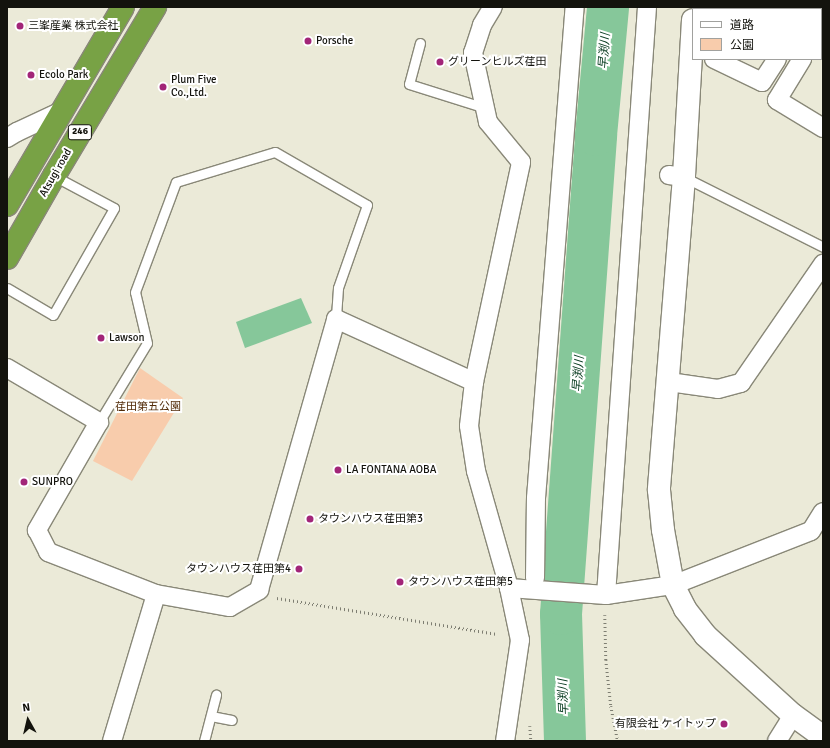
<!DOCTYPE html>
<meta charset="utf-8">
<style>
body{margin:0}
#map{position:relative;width:830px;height:748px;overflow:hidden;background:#ebead8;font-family:Signika,"Noto Sans JP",sans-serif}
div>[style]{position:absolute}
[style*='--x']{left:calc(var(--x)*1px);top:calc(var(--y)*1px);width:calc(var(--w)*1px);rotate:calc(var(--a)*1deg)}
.green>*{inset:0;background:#f8ccac}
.water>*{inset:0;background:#86c79a}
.river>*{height:42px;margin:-21px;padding:0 21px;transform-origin:21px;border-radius:21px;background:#86c79a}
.path>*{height:2.5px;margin-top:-1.25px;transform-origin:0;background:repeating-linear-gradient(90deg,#7e7e72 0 1px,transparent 0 4px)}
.roads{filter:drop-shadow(1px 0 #898878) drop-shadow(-1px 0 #898878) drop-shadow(0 1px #898878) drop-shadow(0 -1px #898878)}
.lane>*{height:9px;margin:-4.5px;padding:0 4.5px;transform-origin:4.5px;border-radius:4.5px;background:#fff}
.street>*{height:18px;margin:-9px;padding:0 9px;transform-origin:9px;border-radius:9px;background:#fff}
.secondary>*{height:22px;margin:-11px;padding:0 11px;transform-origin:11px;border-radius:11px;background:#fff}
.highway>*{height:22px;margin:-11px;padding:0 11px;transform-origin:11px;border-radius:11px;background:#78a245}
.dots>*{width:11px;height:11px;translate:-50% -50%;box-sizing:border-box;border:2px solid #fff;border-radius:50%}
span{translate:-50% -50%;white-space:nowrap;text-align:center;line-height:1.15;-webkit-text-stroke:4px #fff;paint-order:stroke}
.shield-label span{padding:1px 3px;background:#fff;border:1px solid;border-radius:3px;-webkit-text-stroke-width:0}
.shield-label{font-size:10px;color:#13130d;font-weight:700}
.poi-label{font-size:11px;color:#13130d}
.left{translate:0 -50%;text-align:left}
.right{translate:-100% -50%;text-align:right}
.street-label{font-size:11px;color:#13130d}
.park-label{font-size:11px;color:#522b08}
.water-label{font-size:12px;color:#05391d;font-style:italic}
.frame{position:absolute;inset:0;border:8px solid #13130d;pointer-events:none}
.legend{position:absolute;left:692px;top:8px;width:130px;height:52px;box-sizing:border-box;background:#fff;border:1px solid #a1a19e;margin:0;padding:5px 7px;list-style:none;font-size:12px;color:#13130d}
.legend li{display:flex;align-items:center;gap:8px;height:20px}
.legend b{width:20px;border:1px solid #a1a19e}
.north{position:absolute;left:8px;top:700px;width:40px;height:40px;-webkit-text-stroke:3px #fff;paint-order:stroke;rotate:352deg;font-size:11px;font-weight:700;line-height:16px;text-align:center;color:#13130d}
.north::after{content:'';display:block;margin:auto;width:14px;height:18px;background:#13130d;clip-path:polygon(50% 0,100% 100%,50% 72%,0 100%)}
</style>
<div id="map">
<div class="green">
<i style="clip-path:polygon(140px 368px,183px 398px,132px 481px,93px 461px)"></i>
</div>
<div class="water">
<i style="clip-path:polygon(301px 298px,312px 323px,245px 348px,236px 322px)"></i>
</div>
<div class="river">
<i style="--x:565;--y:741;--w:127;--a:-91.8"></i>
<i style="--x:561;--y:614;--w:480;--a:-85.8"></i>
<i style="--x:596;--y:135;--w:129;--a:-84.6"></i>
</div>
<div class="path">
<i style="--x:277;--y:598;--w:223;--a:9.3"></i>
<i style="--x:605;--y:615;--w:45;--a:88.7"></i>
<i style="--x:606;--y:660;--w:46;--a:83.8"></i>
<i style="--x:611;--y:706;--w:36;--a:79"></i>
<i style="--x:530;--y:726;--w:15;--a:86"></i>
</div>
<div class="roads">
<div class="lane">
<i style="--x:420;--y:43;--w:42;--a:105"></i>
<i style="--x:409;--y:84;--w:80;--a:17.5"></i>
<i style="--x:684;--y:177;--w:156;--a:26.7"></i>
<i style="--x:7;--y:288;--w:53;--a:30.4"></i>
<i style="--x:53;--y:315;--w:123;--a:-60.3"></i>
<i style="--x:114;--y:208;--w:68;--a:-151.9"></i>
<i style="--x:99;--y:422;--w:92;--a:-58.7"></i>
<i style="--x:147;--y:343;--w:52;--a:-103.2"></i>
<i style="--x:135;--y:292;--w:117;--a:-69.6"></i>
<i style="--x:176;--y:182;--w:103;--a:-16.9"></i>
<i style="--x:275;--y:152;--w:106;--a:29.9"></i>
<i style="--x:367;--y:205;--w:88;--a:109.3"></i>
<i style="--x:338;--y:288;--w:31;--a:94"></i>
<i style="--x:211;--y:716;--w:21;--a:11"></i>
<i style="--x:204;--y:741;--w:48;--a:-75.4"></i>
</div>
<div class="street">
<i style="--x:810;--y:9;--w:2;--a:-63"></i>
<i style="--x:821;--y:28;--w:4;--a:-56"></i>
<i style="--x:714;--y:59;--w:53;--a:25.6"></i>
<i style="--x:762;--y:82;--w:27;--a:-57"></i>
<i style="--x:802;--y:59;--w:48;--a:121.4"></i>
<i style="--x:777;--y:100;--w:54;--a:31.3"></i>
<i style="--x:7;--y:138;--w:12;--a:-31"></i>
<i style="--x:17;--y:132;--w:52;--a:-25.1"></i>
<i style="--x:669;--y:175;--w:15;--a:8"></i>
<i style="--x:7;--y:368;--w:107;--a:30.4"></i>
<i style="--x:99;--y:422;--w:125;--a:119.9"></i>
<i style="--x:37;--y:530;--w:25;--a:63"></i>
<i style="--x:48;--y:552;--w:116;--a:21.3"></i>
<i style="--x:156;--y:594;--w:75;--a:10"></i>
<i style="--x:230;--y:607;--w:34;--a:-30"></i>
<i style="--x:259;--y:590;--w:282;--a:-74.1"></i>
<i style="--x:336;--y:319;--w:152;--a:24.5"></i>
<i style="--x:474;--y:382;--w:44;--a:96.5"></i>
<i style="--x:469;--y:426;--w:46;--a:81.2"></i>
<i style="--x:476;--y:471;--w:122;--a:74.2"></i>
<i style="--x:509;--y:588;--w:53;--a:78.1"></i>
<i style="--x:520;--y:640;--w:102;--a:98.4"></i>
<i style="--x:474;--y:382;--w:225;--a:-77.9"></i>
<i style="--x:521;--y:162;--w:52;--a:-129.5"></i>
<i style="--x:488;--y:122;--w:71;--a:-102.3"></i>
<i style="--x:473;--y:53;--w:29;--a:-72"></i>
<i style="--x:482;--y:25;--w:21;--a:-59"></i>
<i style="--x:669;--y:382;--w:49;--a:8.1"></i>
<i style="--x:718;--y:389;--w:24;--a:-15"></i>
<i style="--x:741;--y:383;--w:145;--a:-55.4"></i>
<i style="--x:535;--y:578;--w:80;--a:-89.3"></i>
<i style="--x:536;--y:498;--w:493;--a:-85.5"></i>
<i style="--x:509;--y:588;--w:97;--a:4.1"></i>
<i style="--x:606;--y:595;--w:68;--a:-8.5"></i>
<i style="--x:673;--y:585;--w:148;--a:-21.4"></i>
<i style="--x:811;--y:531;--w:22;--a:-58"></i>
<i style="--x:606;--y:595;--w:589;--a:-86.01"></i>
<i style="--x:112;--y:741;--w:153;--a:-73.3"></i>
<i style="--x:777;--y:741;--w:31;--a:-58"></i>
</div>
<div class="secondary">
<i style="--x:693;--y:20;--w:157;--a:93.3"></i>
<i style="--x:684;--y:177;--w:314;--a:94.6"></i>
<i style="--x:659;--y:490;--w:40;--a:84.3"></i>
<i style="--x:663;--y:530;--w:56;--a:79.7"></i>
<i style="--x:673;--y:585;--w:27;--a:63"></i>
<i style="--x:685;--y:609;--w:33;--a:52"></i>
<i style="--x:705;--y:635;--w:119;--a:42.3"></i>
<i style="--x:793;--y:715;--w:37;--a:36"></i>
</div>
<div class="highway">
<i style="--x:7;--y:205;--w:229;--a:-59.6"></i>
<i style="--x:7;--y:258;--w:95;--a:-60.2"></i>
<i style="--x:54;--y:176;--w:197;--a:-59.1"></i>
</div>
</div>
<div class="dots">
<i style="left:20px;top:26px;background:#a22578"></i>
<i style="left:308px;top:41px;background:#a22578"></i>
<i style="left:440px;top:62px;background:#a22578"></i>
<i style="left:31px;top:75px;background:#a22578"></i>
<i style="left:163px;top:87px;background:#a22578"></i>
<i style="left:101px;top:338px;background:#a22578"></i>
<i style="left:338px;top:470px;background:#a22578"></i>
<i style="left:24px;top:482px;background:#a22578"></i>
<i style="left:310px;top:519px;background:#a22578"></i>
<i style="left:299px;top:569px;background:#a22578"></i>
<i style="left:400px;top:582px;background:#a22578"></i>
<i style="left:724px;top:724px;background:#a22578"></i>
</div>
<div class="shield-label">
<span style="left:80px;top:132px">246</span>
</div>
<div class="poi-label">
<span class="left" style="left:28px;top:26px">三峯産業 株式会社</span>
<span class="left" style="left:316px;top:41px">Porsche</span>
<span class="left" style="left:448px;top:62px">グリーンヒルズ荏田</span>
<span class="left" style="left:39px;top:75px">Ecolo Park</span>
<span class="left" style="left:171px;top:87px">Plum Five<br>Co.,Ltd.</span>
<span class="left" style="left:109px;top:338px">Lawson</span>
<span class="left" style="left:346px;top:470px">LA FONTANA AOBA</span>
<span class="left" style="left:32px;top:482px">SUNPRO</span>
<span class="left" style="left:318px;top:519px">タウンハウス荏田第3</span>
<span class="right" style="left:291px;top:569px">タウンハウス荏田第4</span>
<span class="left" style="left:408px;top:582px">タウンハウス荏田第5</span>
<span class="right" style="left:716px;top:724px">有限会社 ケイトップ</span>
</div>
<div class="street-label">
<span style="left:56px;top:173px;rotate:-60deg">Atsugi road</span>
</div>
<div class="park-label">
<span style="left:148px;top:407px">荏田第五公園</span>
</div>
<div class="water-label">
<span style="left:605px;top:51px;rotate:-86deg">早渕川</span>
<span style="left:579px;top:374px;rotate:-86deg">早渕川</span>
<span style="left:564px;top:697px;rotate:-92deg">早渕川</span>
</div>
<div class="frame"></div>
<ul class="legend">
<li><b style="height:5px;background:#fff"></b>道路</li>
<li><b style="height:11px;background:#f8ccac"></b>公園</li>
</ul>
<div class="north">N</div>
</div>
